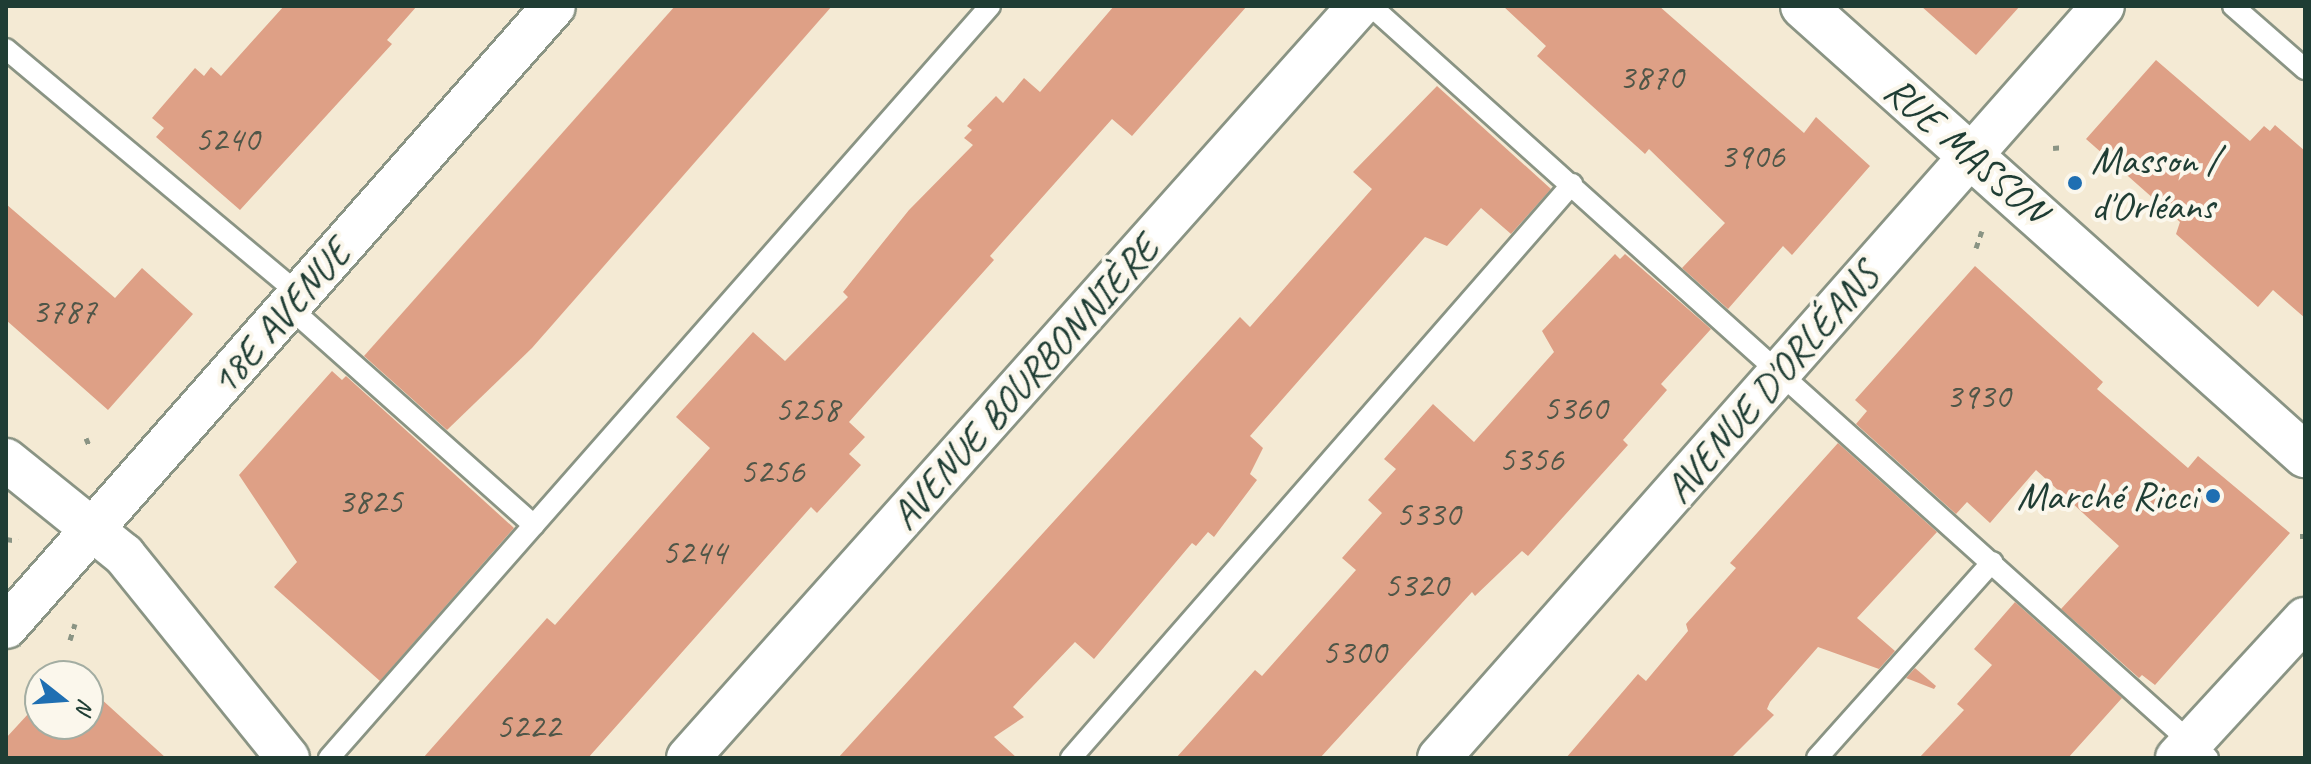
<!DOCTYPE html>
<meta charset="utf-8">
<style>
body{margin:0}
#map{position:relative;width:2311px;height:764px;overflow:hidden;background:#f4ead4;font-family:Caveat,sans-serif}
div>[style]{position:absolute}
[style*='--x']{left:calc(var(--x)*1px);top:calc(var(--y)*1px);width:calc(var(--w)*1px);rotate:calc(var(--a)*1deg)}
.building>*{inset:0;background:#dea086}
.path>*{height:5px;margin-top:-2.5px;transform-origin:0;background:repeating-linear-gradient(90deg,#8a9484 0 6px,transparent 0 12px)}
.roads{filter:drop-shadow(2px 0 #8a9484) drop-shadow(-2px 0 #8a9484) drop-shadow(0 2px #8a9484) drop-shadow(0 -2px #8a9484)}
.lane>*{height:20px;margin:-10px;padding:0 10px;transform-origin:10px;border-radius:10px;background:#fff}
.street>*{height:42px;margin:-21px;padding:0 21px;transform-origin:21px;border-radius:21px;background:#fff}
.secondary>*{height:44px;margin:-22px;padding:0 22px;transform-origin:22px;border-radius:22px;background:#fff}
.dots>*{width:22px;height:22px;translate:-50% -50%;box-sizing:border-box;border:4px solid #fbf7ec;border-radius:50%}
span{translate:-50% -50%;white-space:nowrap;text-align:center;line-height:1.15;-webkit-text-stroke:8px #fbf7ec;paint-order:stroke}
.number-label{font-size:36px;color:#4f5648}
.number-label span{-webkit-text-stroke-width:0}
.street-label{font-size:40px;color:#1f3d34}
.poi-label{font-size:40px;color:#1f3d34}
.left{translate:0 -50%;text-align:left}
.right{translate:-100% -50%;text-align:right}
.frame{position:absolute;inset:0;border:8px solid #1f3d34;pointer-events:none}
.north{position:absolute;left:24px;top:660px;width:80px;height:80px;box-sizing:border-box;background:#fbf7ec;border:2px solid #a3ada2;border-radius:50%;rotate:107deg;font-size:22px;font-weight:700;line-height:32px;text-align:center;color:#1f3d34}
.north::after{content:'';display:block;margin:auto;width:28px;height:36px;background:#1f6fb2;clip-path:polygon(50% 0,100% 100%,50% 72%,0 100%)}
</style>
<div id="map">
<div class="building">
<i style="clip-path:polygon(284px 6px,417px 6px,387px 40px,392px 44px,240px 210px,156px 137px,164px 128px,152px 118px,195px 68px,204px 76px,211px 67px,221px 76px)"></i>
<i style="clip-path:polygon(675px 6px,832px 6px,532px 348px,447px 430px,364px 356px)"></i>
<i style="clip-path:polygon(1114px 6px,1247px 6px,1132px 136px,1112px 119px,990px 256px,994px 260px,849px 422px,865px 437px,849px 454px,861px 465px,817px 513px,811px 507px,588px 758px,423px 758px,547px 618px,555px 625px,710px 448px,676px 417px,753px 332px,785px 361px,848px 297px,843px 292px,909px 210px,973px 145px,964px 138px,972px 130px,967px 126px,996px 96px,1003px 103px,1024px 78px,1040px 92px)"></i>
<i style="clip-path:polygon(1503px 6px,1659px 6px,1804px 133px,1816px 117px,1870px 166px,1792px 255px,1783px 246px,1728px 309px,1682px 268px,1725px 223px,1649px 149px,1645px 154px,1537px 56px,1546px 46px)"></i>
<i style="clip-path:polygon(1921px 6px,2020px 6px,1976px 55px)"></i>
<i style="clip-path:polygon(2156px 60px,2250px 141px,2264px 126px,2270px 131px,2275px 125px,2305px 151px,2305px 318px,2273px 290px,2258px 307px,2176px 234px,2180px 222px,2086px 139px)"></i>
<i style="clip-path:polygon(1437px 86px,1551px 189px,1511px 234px,1481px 208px,1447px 246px,1425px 237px,1250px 436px,1263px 448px,1250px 474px,1257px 480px,1214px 537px,1208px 532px,1196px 546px,1192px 543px,1094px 659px,1075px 642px,1013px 707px,1024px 717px,994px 737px,1017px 758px,838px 758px,1240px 317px,1250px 327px,1372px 189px,1353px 172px)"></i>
<i style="clip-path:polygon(6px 204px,115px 298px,142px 268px,193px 314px,108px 410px,6px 320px)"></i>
<i style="clip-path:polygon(1615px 254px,1620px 259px,1625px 254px,1711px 329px,1661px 384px,1667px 390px,1623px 440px,1628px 445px,1528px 556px,1522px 551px,1475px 596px,1472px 592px,1320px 758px,1176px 758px,1255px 670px,1262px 676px,1356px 570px,1342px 558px,1382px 513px,1368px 500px,1396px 469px,1384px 459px,1433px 404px,1474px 442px,1554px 352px,1542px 331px)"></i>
<i style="clip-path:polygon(1975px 266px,2103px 382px,2097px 389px,2188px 468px,2198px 456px,2290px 533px,2155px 685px,2142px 675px,2139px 678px,2061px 609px,2119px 546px,2036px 470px,1990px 523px,1967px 502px,1956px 514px,1856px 424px,1867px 411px,1855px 400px)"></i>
<i style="clip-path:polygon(332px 371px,342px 380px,346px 376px,514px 528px,380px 681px,274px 587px,297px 562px,239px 475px)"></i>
<i style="clip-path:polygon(1838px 443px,1937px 532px,1857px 618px,1895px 651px,1879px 669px,1818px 647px,1770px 702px,1767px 709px,1774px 715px,1731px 758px,1566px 758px,1638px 674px,1646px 681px,1688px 631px,1686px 624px,1736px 568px,1730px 563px)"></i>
<i style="clip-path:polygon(2015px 602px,2122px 698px,2068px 758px,1919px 758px,1964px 710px,1957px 704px,1992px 665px,1974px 649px)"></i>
<i style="clip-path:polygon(1915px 668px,1936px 686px,1934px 689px,1906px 678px)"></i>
<i style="clip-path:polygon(88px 687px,166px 758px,6px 758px,6px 738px,40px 701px,40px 724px,88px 724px)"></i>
</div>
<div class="path">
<i style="--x:2053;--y:148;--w:11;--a:-5"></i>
<i style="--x:1976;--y:248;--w:18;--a:-71"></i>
<i style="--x:86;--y:438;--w:8;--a:67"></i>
<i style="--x:2300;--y:536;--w:5;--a:0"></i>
<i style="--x:6;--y:539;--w:12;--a:9"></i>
<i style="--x:70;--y:640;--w:17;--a:-73"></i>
</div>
<div class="roads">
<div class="lane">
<i style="--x:1371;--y:6;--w:1125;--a:41.94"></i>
<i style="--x:2233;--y:6;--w:96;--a:41.2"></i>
<i style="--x:6;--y:49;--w:383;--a:39.9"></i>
<i style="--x:289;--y:307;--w:328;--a:41.7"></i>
<i style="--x:329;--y:758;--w:1001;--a:-48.68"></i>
<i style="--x:1071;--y:758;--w:762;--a:-48.88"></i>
<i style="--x:1817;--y:758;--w:263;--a:-48.2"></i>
</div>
<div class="street">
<i style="--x:6;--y:460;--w:151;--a:38.8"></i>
<i style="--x:124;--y:555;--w:261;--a:51.1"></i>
<i style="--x:6;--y:627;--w:828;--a:-48.57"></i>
<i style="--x:688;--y:758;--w:1008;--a:-48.26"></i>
<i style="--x:1439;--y:758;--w:1003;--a:-48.56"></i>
<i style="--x:2177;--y:758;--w:189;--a:-47.4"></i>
</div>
<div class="secondary">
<i style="--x:1803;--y:6;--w:674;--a:41.81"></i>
</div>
</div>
<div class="dots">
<i style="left:2075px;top:183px;background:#1f6fb2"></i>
<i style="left:2213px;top:496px;background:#1f6fb2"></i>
</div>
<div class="number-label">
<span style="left:1651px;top:78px">3870</span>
<span style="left:227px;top:140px">5240</span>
<span style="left:1752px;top:157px">3906</span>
<span style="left:64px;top:312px">3787</span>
<span style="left:1978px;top:397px">3930</span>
<span style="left:1575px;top:409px">5360</span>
<span style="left:807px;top:410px">5258</span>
<span style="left:1531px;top:460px">5356</span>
<span style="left:772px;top:472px">5256</span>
<span style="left:370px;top:502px">3825</span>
<span style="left:1428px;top:515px">5330</span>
<span style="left:694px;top:553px">5244</span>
<span style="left:1416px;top:586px">5320</span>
<span style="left:1354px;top:653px">5300</span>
<span style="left:528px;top:727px">5222</span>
</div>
<div class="street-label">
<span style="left:1966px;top:150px;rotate:41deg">RUE MASSON</span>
<span style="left:280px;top:317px;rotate:-49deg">18E AVENUE</span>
<span style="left:1024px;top:382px;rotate:-48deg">AVENUE BOURBONNIÈRE</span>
<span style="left:1771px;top:382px;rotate:-49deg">AVENUE D'ORLÉANS</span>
</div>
<div class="poi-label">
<span class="left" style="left:2091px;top:183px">Masson /<br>d'Orléans</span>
<span class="right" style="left:2197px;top:496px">Marché Ricci</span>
</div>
<div class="frame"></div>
<div class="north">N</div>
</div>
